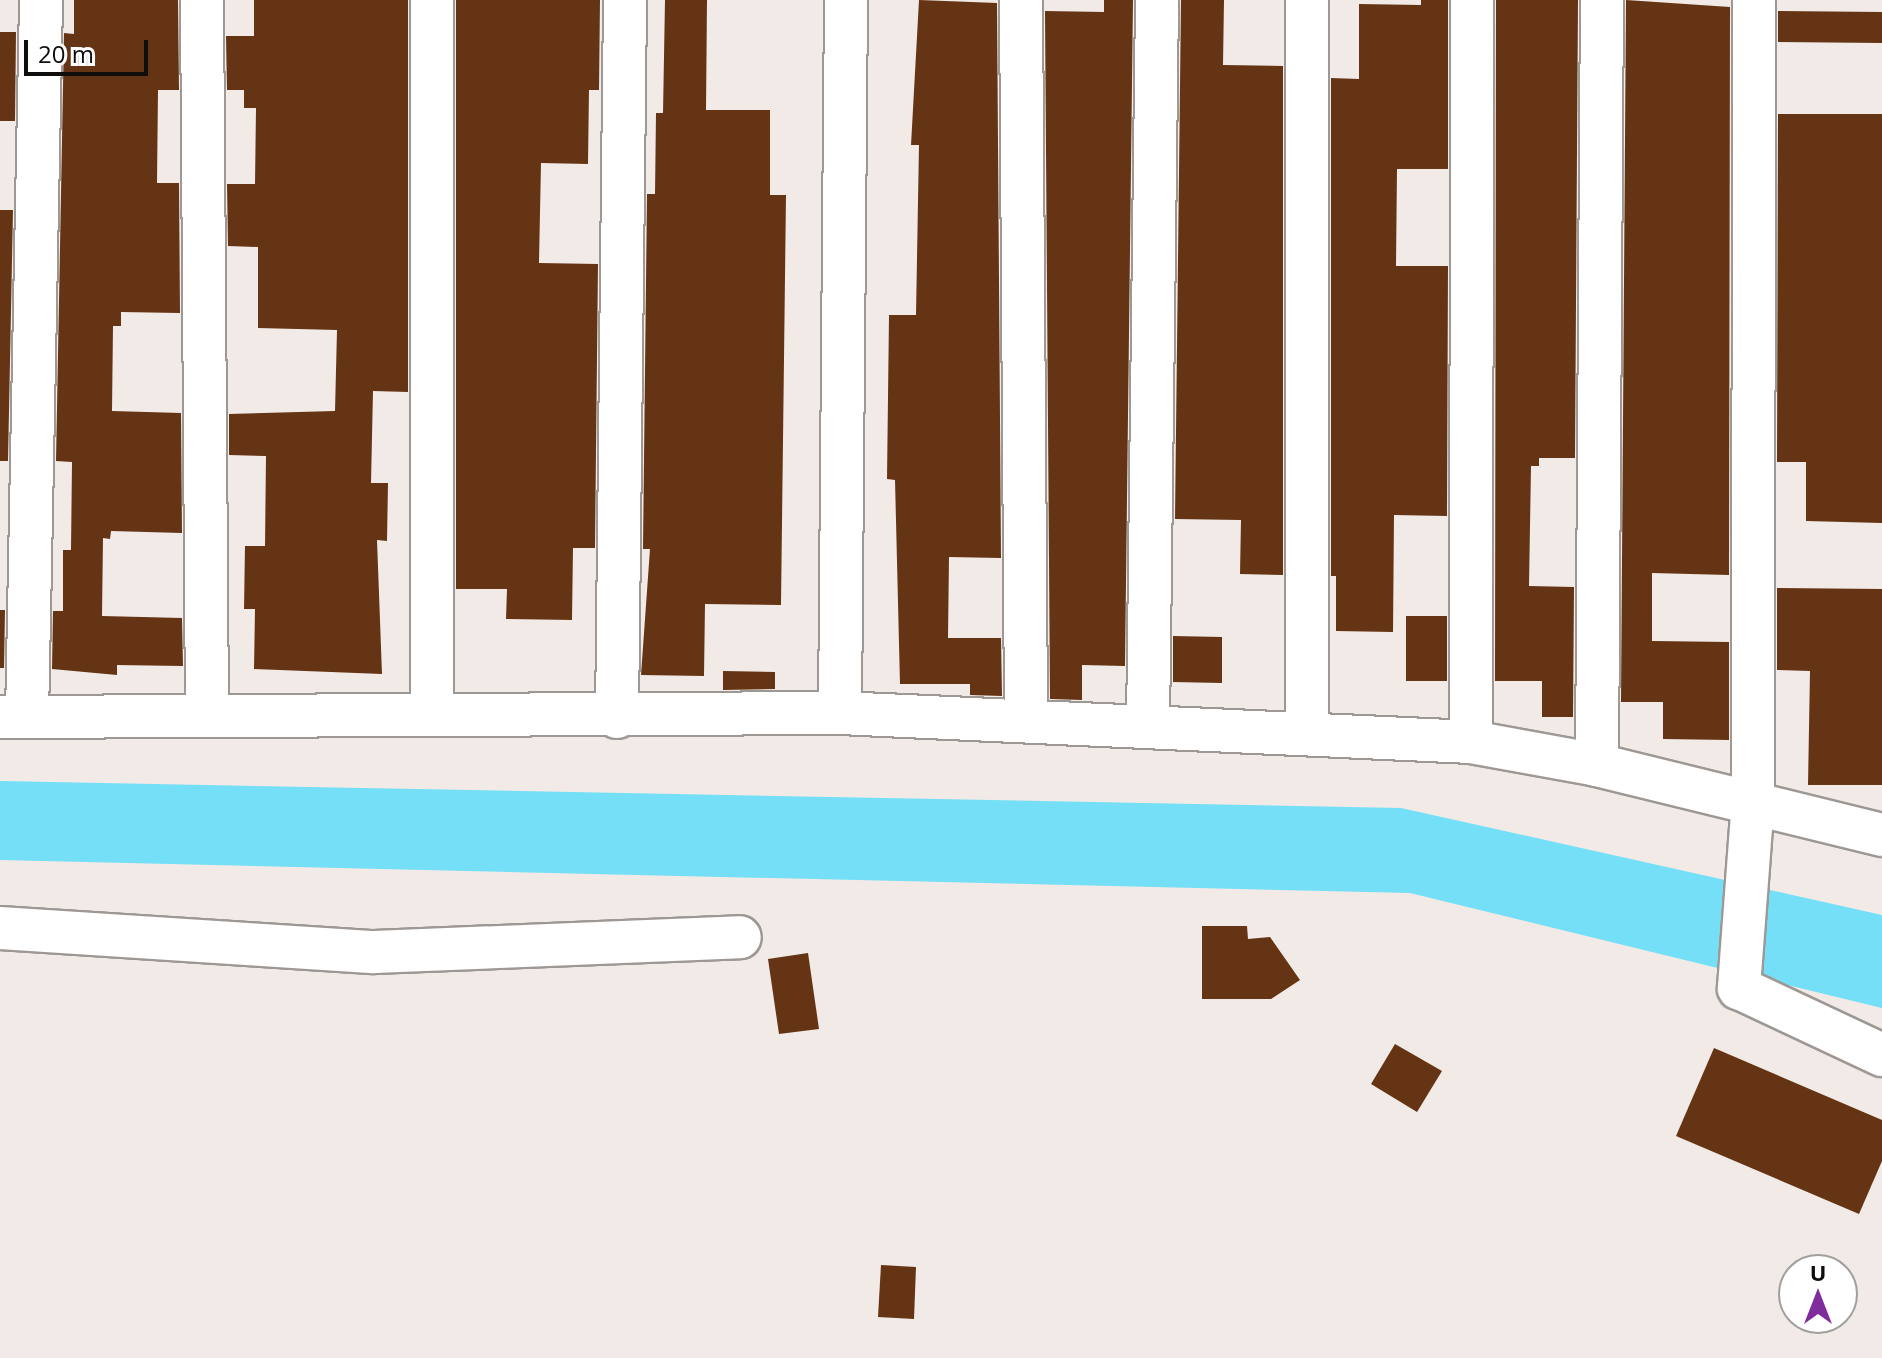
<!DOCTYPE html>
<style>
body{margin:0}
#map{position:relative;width:1882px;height:1358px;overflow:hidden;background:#f1eae6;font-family:"Open Sans",sans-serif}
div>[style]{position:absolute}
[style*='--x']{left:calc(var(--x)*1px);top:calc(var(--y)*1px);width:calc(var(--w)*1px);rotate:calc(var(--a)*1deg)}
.water>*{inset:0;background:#74dff7}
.building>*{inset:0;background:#653414}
.roads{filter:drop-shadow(2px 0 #9e9894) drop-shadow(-2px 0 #9e9894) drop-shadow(0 2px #9e9894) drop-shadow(0 -2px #9e9894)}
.minor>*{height:42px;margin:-21px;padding:0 21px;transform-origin:21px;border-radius:21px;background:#fff}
span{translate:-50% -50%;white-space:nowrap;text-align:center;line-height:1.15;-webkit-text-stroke:8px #fff;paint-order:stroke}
.north{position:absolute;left:1778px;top:1254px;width:80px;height:80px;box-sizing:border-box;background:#fff;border:2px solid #9f9f9e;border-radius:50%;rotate:0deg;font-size:22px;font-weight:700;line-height:32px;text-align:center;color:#100e0d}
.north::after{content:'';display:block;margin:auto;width:28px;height:36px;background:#7f2d9d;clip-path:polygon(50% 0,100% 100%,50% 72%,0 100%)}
.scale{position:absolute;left:24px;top:40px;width:124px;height:36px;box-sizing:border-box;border:4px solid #100e0d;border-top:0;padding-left:10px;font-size:24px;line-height:28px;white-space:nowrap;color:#100e0d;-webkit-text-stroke:6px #fff;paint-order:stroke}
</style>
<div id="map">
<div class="water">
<i style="clip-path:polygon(0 781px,1401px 808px,1882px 915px,1882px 1008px,1410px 893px,0 860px)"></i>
</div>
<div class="building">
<i style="clip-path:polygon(74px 0,178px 0,179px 90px,158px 90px,157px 183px,179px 183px,180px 313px,121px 312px,121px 326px,113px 326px,112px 411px,181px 413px,182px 533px,111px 531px,110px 539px,103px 538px,102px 616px,182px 618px,183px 666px,117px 665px,117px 675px,52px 669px,53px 611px,63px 611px,63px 550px,71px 550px,72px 462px,56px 461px,64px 33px,74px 34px)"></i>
<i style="clip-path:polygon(254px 0,408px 0,408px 392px,373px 391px,371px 483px,388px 483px,387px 541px,377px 540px,382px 674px,254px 669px,255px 609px,244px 609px,245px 546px,265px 546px,266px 456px,229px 455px,229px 414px,335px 411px,337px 330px,258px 328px,258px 247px,228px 246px,227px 184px,255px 184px,256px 108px,244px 108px,244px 90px,227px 90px,226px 36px,254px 36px)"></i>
<i style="clip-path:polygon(456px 0,600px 0,599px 90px,589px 90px,588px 164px,541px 163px,539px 263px,598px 264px,595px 548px,573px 548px,572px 620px,506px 619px,507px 589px,456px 589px)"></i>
<i style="clip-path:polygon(665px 0,707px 0,706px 110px,770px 110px,770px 195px,786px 195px,781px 605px,705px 604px,704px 676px,641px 675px,650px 549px,643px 549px,647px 194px,655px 194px,656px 113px,663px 113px)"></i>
<i style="clip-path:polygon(919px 0,997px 3px,1001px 558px,949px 557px,948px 638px,1001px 638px,1002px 696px,970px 695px,970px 684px,900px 684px,895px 480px,887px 479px,889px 315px,916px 315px,919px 145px,911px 145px)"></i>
<i style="clip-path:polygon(1104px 0,1133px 0,1125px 666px,1082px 665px,1082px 700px,1050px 699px,1045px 11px,1104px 12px)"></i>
<i style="clip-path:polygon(1181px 0,1224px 0,1223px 65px,1283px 66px,1283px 575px,1240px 574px,1241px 520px,1175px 519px)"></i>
<i style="clip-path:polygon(1421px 0,1448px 0,1448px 169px,1397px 169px,1396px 266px,1448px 266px,1447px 516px,1394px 515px,1393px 632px,1336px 631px,1336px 576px,1331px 576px,1331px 78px,1359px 79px,1359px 4px,1421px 5px)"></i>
<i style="clip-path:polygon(1496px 0,1578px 0,1575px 458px,1539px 458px,1539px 466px,1531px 466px,1529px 586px,1574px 587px,1573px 717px,1542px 717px,1542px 681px,1495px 681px)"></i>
<i style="clip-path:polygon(1626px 0,1730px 7px,1729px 575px,1652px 573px,1652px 641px,1729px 642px,1729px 740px,1663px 739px,1663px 702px,1621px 702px)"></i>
<i style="clip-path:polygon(1778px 11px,1882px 12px,1882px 43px,1778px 42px)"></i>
<i style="clip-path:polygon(0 32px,16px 32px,15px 121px,0 121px)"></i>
<i style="clip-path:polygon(1778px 114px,1882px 114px,1882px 523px,1806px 521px,1806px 462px,1777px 462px)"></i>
<i style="clip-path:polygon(0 210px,13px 210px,8px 461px,0 461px)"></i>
<i style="clip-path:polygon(1777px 588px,1882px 589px,1882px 785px,1808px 785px,1810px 671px,1777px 670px)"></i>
<i style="clip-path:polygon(0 610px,5px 610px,4px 668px,0 668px)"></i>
<i style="clip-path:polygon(1406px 616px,1447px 616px,1447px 681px,1406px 681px)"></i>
<i style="clip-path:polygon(1173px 636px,1222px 637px,1222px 683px,1173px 682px)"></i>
<i style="clip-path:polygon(723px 671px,775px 672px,775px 689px,723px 690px)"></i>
<i style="clip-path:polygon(1202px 926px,1247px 926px,1248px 939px,1270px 937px,1300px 980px,1271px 999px,1202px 999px)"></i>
<i style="clip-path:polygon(808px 953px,819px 1029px,779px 1034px,768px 959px)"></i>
<i style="clip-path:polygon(1395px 1044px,1442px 1071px,1417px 1112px,1371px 1084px)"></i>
<i style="clip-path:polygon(1714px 1048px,1882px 1120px,1882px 1161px,1859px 1214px,1676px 1136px)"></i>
<i style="clip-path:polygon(881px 1265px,916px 1267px,914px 1319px,878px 1317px)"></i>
</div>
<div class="roads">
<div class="minor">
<i style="--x:202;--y:0;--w:715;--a:89.6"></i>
<i style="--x:432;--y:0;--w:715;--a:90"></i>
<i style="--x:1021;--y:0;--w:721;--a:89.6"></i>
<i style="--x:1307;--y:0;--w:734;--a:90"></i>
<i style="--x:1754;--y:0;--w:801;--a:90.07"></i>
<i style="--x:1753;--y:801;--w:188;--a:94.3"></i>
<i style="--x:1739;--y:988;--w:158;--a:25.1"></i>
<i style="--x:840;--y:713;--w:713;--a:-89.52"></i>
<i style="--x:0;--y:717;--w:840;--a:-0.27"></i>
<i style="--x:840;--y:713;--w:632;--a:2.63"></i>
<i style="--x:1471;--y:742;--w:128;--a:10.3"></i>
<i style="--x:1597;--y:765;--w:293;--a:13.8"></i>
<i style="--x:27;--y:717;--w:717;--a:-88.88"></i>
<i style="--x:617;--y:717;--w:717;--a:-89.36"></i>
<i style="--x:1148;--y:726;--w:726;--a:-89.29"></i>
<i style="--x:1471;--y:742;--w:742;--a:-89.92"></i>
<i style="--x:1597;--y:765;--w:765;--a:-89.63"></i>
<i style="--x:0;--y:928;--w:375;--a:3.7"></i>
<i style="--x:374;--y:952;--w:366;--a:-2.3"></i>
</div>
</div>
<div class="north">U</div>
<div class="scale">20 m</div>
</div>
